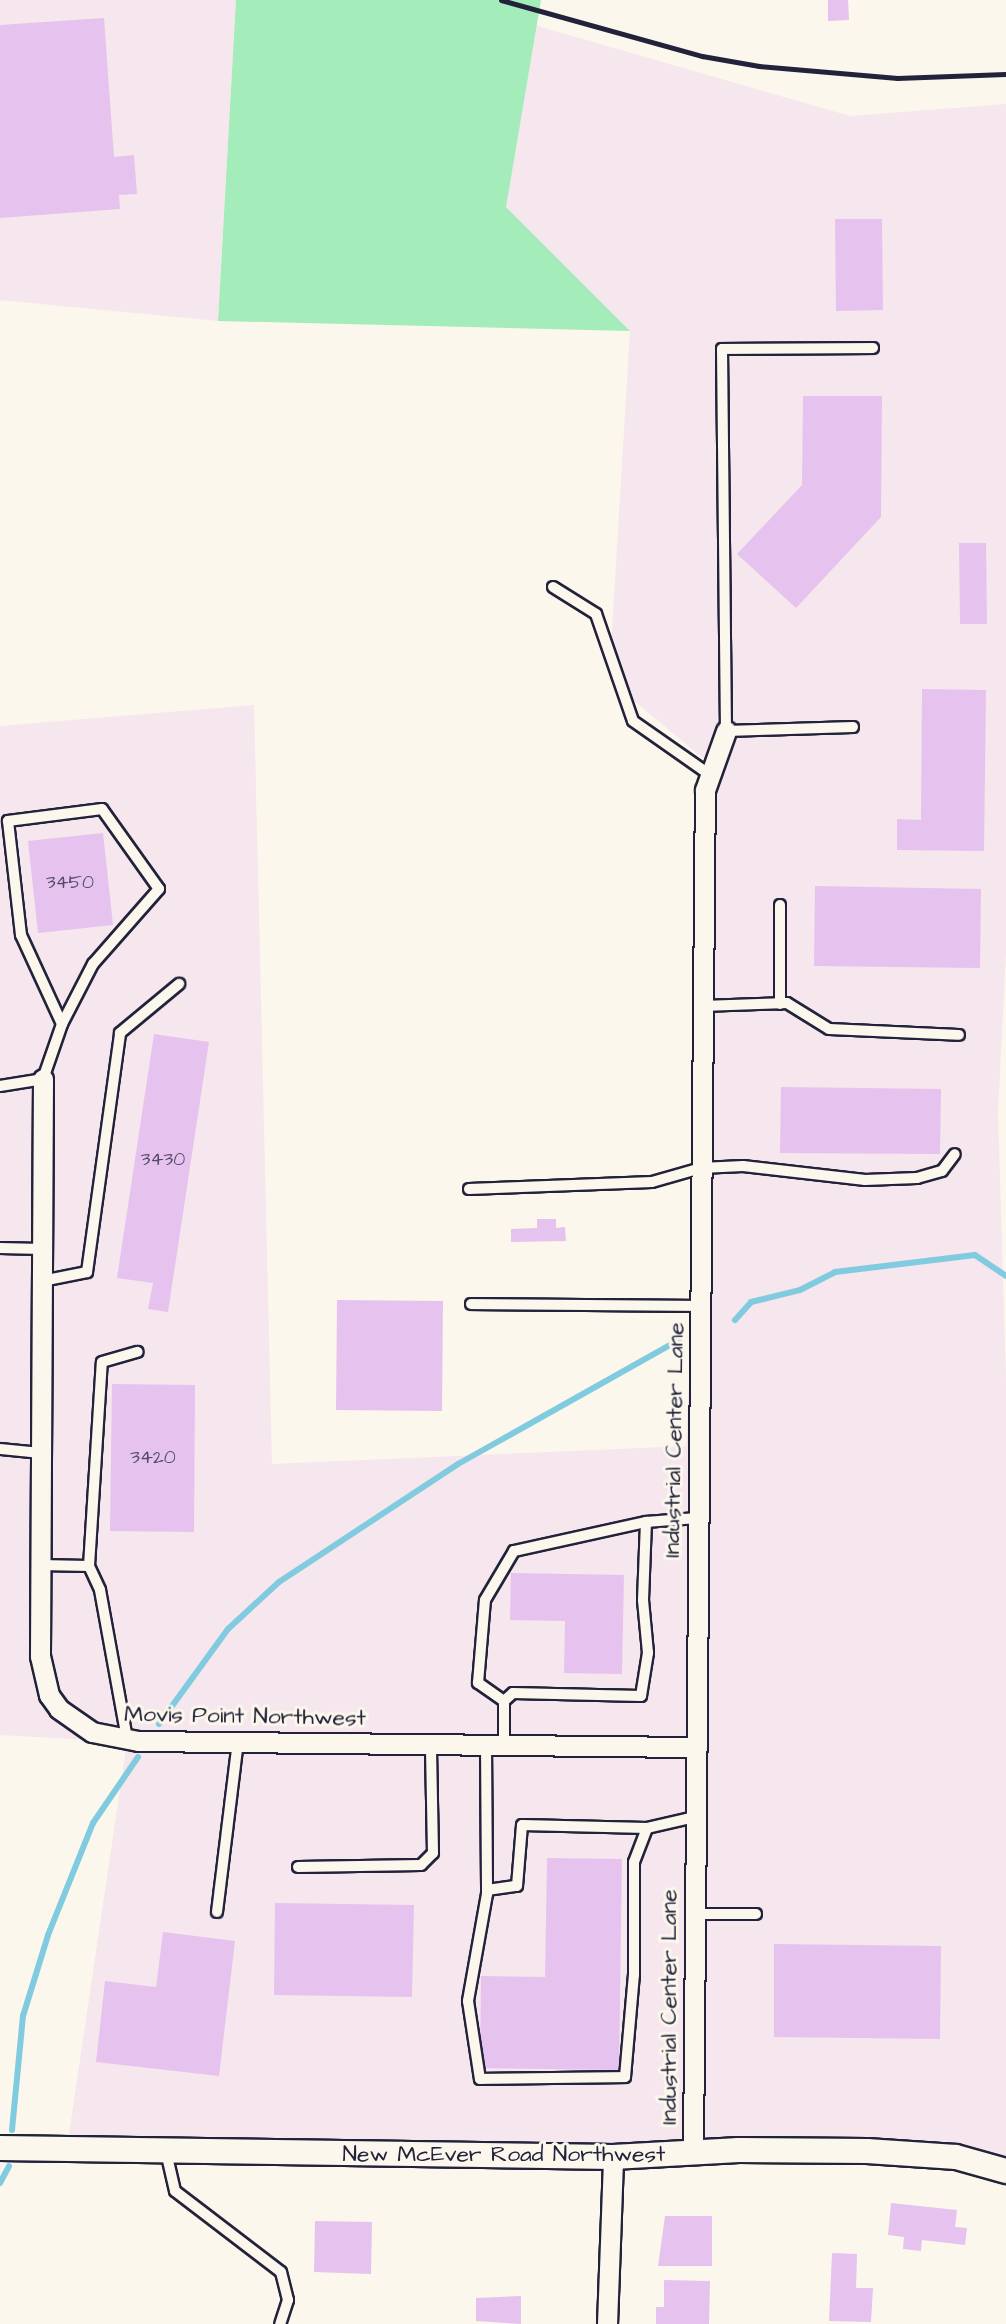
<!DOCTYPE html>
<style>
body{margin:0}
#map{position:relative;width:1006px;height:2324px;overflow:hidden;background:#fbf7ec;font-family:"Architects Daughter",sans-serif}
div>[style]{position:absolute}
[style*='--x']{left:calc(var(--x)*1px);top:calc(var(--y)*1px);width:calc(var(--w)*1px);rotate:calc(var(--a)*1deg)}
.built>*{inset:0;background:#f5e7ed}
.green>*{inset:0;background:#a4ecb9}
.stream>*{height:6px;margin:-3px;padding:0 3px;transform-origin:3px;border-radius:3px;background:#80cbdf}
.building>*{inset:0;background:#e6c3ee}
.roads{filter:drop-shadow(2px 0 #22223b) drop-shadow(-2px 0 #22223b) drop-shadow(0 2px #22223b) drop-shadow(0 -2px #22223b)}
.service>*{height:10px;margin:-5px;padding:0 5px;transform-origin:5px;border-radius:5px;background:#fbf7ec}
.minor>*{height:19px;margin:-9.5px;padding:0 9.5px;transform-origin:9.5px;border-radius:9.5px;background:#fbf7ec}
.tertiary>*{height:24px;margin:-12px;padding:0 12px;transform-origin:12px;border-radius:12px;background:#fbf7ec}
.rail>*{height:5px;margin:-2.5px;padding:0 2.5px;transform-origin:2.5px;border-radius:2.5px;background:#22223b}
span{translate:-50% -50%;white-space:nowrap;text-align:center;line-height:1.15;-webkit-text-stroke:6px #fbf7ec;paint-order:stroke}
.number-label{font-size:19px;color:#534a68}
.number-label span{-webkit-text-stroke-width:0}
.street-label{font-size:23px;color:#22223b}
</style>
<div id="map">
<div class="built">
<i style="clip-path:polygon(0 0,236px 0,218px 321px,0 300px)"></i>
<i style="clip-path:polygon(534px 25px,850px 116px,1006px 104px,1006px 952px,998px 1112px,1006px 1380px,1006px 2175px,899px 2149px,68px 2141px,127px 1742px,0 1735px,0 726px,254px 705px,272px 1464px,686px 1446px,716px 769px,609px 680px,630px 331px,506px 207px)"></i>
</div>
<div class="green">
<i style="clip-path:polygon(236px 0,541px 0,506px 207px,630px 331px,218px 321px)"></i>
</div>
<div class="stream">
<i style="--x:735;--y:1320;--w:24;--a:-48"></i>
<i style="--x:751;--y:1302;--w:50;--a:-13.8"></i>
<i style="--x:800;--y:1290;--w:39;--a:-27"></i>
<i style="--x:835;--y:1272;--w:141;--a:-6.9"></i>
<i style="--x:975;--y:1255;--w:37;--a:34"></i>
<i style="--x:159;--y:1724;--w:117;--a:-54"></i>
<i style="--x:228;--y:1629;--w:69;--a:-42.7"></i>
<i style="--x:279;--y:1582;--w:214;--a:-33.4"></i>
<i style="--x:458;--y:1464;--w:253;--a:-29.3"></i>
<i style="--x:12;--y:2130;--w:115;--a:-84.5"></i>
<i style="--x:23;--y:2016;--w:85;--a:-72.8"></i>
<i style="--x:48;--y:1935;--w:121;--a:-68.1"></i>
<i style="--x:93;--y:1823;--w:80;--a:-55.7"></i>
<i style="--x:0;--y:2183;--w:19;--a:-62"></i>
</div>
<div class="building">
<i style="clip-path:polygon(828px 0,848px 0,849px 20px,828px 21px)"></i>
<i style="clip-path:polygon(104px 18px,114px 157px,134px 155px,137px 194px,119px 195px,120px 209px,0 218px,0 25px)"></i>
<i style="clip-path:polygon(835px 219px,882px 219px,883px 310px,836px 311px)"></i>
<i style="clip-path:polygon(803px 396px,882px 396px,881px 517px,796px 608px,737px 554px,802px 485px)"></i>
<i style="clip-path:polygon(959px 543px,986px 543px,987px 624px,960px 624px)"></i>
<i style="clip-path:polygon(922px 689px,986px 690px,984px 851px,897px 850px,897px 819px,921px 820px)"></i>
<i style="clip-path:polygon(103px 833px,113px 925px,38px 933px,28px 841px)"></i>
<i style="clip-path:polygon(815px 886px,981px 889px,980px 968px,814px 966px)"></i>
<i style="clip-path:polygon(154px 1034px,209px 1042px,168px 1312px,148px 1309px,153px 1283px,117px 1278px)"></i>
<i style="clip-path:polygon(781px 1087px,941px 1089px,940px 1154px,780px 1153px)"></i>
<i style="clip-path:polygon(537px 1219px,556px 1219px,556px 1228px,565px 1227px,566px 1241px,511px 1242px,511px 1229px,537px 1228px)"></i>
<i style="clip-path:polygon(337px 1300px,443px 1301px,442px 1411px,336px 1410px)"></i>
<i style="clip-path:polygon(112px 1384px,195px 1385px,194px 1532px,110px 1531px)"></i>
<i style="clip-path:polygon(511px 1573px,624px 1575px,622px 1674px,564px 1673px,565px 1621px,510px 1620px)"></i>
<i style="clip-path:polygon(547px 1858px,622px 1859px,619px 2070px,480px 2068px,481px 1976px,545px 1977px)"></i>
<i style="clip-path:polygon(275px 1903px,414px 1905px,412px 1997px,274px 1995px)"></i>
<i style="clip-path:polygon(163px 1932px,235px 1941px,219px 2076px,96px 2062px,105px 1981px,156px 1987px)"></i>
<i style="clip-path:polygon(774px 1944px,941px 1946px,940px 2039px,774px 2037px)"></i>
<i style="clip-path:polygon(891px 2203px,957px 2210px,955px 2227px,967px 2228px,965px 2245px,922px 2240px,921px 2251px,903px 2249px,904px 2237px,888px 2235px)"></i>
<i style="clip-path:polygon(665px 2216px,712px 2216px,712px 2266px,658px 2266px)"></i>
<i style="clip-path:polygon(315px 2221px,372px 2222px,371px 2274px,314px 2272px)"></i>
<i style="clip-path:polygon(832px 2253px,857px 2254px,856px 2288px,873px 2288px,871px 2322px,829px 2321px)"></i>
<i style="clip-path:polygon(664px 2280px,710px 2281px,709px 2324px,656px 2324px,656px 2307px,664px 2307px)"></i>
<i style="clip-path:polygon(521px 2296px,521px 2324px,476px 2321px,476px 2298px)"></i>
</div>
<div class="roads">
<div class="service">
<i style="--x:553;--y:587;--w:51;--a:32.1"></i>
<i style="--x:596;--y:614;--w:113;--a:70.9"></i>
<i style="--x:633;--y:721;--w:94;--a:35"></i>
<i style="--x:853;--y:727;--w:127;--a:178.2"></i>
<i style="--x:726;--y:731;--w:382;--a:-90.6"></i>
<i style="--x:722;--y:349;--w:151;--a:-0.4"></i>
<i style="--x:780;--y:1004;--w:99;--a:-90"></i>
<i style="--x:702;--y:1006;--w:85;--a:-2"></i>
<i style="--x:787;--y:1003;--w:49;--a:31.8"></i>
<i style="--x:829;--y:1029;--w:130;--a:2.6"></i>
<i style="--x:0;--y:1086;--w:44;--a:-9.2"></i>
<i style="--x:43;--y:1079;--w:58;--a:-70.9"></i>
<i style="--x:62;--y:1024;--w:68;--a:-62.7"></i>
<i style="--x:93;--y:964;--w:100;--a:-48.7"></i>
<i style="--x:159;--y:889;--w:98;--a:-125.5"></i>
<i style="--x:102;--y:809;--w:95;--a:172.7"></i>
<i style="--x:8;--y:821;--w:115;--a:83.5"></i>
<i style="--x:21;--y:935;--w:98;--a:65.3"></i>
<i style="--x:469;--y:1189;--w:183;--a:-2.2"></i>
<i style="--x:652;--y:1182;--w:51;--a:-15.9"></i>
<i style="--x:701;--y:1168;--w:42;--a:-2.7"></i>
<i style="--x:743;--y:1166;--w:123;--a:6.5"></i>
<i style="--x:865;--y:1180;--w:52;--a:-2.2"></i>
<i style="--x:917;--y:1178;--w:26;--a:-16"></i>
<i style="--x:942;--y:1171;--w:21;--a:-53"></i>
<i style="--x:0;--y:1248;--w:42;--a:1.4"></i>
<i style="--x:42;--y:1281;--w:46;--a:-11.3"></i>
<i style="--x:87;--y:1272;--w:241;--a:-82.1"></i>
<i style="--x:120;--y:1033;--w:77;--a:-39.7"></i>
<i style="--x:471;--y:1304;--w:228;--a:0.5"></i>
<i style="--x:0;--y:1449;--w:41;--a:5.6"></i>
<i style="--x:40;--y:1565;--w:49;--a:1.2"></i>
<i style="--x:89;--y:1566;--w:26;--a:65"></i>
<i style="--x:100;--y:1590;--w:151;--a:79.7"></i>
<i style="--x:89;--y:1566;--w:204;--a:-86.4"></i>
<i style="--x:102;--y:1362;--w:37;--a:-16"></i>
<i style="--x:504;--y:1701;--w:32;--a:-145"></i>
<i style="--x:478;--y:1683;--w:83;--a:-85.2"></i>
<i style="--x:485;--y:1600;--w:57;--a:-59.4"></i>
<i style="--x:514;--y:1551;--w:135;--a:-12.4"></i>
<i style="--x:486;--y:1744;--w:150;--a:89.6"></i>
<i style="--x:487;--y:1894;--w:109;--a:100.1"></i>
<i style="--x:468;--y:2001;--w:79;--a:81.3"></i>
<i style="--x:480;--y:2079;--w:145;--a:-0.8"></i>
<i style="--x:625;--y:2077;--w:102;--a:-85"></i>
<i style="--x:634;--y:1975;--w:113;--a:-90"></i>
<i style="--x:634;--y:1862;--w:36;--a:-69"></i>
<i style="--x:647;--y:1828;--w:49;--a:-12.9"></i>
<i style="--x:504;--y:1745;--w:44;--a:-90"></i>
<i style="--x:504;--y:1701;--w:12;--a:-42"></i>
<i style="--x:513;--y:1693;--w:128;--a:1.3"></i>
<i style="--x:641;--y:1696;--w:44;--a:-80.8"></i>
<i style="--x:648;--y:1653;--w:53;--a:-95.4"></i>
<i style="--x:643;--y:1600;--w:78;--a:-87.8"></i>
<i style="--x:646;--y:1522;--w:51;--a:-4.5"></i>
<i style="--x:298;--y:1867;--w:123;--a:-0.9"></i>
<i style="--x:421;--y:1865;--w:17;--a:-45"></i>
<i style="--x:433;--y:1853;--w:109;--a:-91.1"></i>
<i style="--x:487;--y:1890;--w:30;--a:-8"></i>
<i style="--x:517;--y:1886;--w:61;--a:-85.3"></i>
<i style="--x:522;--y:1825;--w:125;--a:1.4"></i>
<i style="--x:217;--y:1912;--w:171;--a:-83"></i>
<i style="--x:695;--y:1914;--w:61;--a:0"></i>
<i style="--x:166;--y:2152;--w:40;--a:77"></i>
<i style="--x:175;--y:2191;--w:133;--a:37.4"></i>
<i style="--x:281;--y:2272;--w:29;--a:76"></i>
<i style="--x:288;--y:2300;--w:25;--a:108"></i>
</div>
<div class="minor">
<i style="--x:43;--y:1079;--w:577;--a:90.3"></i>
<i style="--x:40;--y:1656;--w:40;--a:77"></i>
<i style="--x:49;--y:1695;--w:17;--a:54"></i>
<i style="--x:59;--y:1709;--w:40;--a:34.9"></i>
<i style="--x:92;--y:1732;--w:47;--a:11.1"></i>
<i style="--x:138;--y:1741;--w:557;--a:0.62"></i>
<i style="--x:693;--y:2153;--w:1363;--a:-89.5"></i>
<i style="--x:705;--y:790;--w:63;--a:-70.4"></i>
<i style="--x:607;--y:2324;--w:167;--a:-87.9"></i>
</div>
<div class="tertiary">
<i style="--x:0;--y:2148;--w:613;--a:0.84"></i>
<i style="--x:613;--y:2157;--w:126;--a:-3.2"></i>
<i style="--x:739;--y:2150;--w:128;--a:0.4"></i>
<i style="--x:867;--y:2151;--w:89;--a:3.9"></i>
<i style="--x:956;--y:2157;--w:52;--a:15.6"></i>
</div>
</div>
<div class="rail">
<i style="--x:501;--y:0;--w:209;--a:15.6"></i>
<i style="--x:702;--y:56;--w:58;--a:10"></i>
<i style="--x:759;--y:66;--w:139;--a:5"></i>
<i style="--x:897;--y:78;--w:109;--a:-2.1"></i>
</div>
<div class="number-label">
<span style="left:70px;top:883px">3450</span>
<span style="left:163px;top:1160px">3430</span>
<span style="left:153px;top:1458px">3420</span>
</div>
<div class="street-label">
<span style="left:674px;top:1440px;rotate:-89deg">Industrial Center Lane</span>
<span style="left:245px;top:1716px;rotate:1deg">Movis Point Northwest</span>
<span style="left:669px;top:2007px;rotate:-90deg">Industrial Center Lane</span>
<span style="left:504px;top:2154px">New McEver Road Northwest</span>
</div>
</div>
